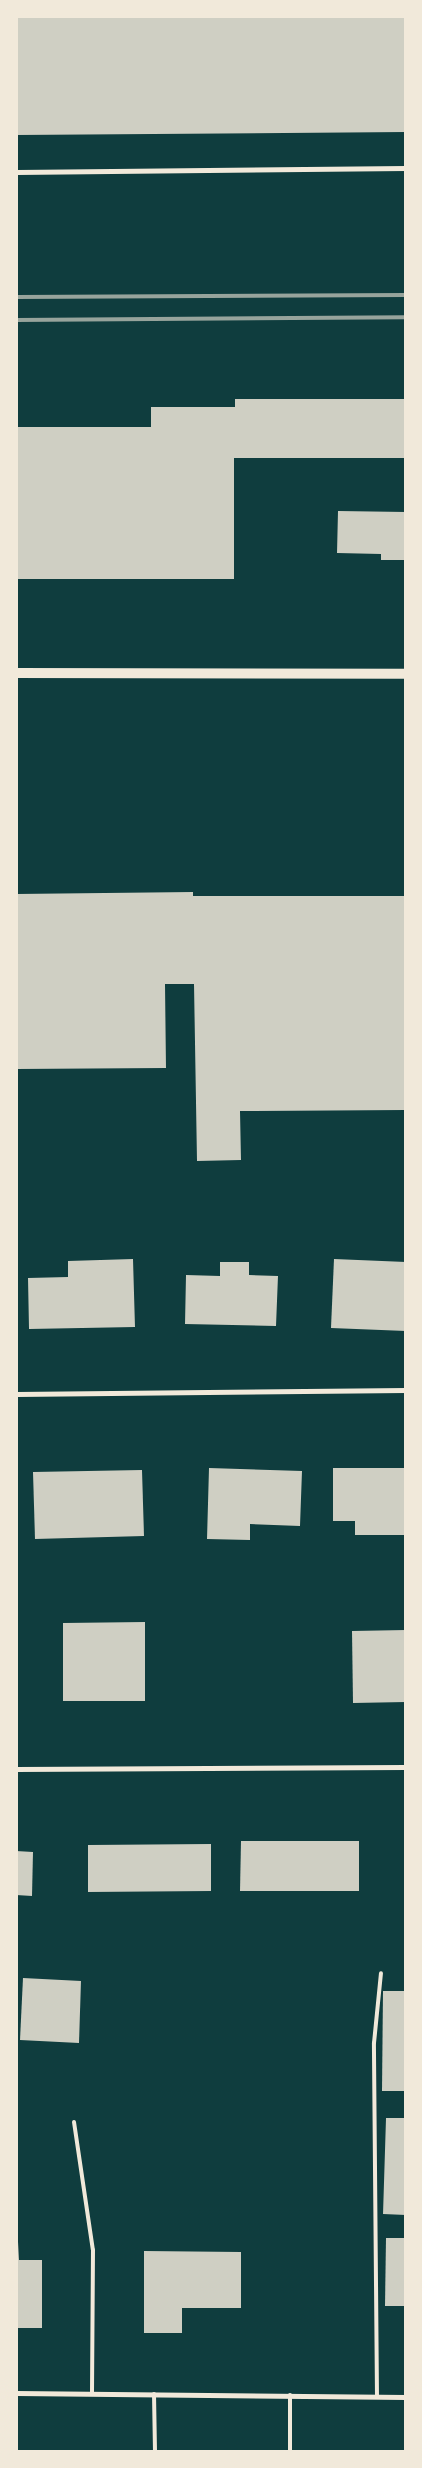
<!DOCTYPE html>
<style>
body{margin:0}
#map{position:relative;width:422px;height:2468px;overflow:hidden;background:#0f3d3e;font-family:"Golos Text",sans-serif}
div>[style]{position:absolute}
[style*='--x']{left:calc(var(--x)*1px);top:calc(var(--y)*1px);width:calc(var(--w)*1px);rotate:calc(var(--a)*1deg)}
.building>*{inset:0;background:#cfcfc3}
.service>*{height:4px;margin:-2px;padding:0 2px;transform-origin:2px;border-radius:2px;background:#f1e9da}
.minor>*{height:5px;margin:-2.5px;padding:0 2.5px;transform-origin:2.5px;border-radius:2.5px;background:#f1e9da}
.secondary>*{height:10px;margin:-5px;padding:0 5px;transform-origin:5px;border-radius:5px;background:#f1e9da}
.rail>*{height:4px;margin:-2px;padding:0 2px;transform-origin:2px;border-radius:2px;background:#97a49c}
span{translate:-50% -50%;white-space:nowrap;text-align:center;line-height:1.15;-webkit-text-stroke:4px #f1e9da;paint-order:stroke}
.frame{position:absolute;inset:0;border:18px solid #f1e9da;pointer-events:none}
</style>
<div id="map">
<div class="building">
<i style="clip-path:polygon(16px 16px,406px 16px,406px 132px,16px 135px)"></i>
<i style="clip-path:polygon(235px 399px,406px 399px,406px 458px,234px 458px,234px 579px,16px 579px,16px 427px,151px 427px,151px 407px,235px 407px)"></i>
<i style="clip-path:polygon(338px 511px,406px 512px,406px 560px,381px 560px,381px 554px,337px 553px)"></i>
<i style="clip-path:polygon(193px 892px,193px 896px,406px 896px,406px 1110px,240px 1111px,241px 1160px,197px 1161px,194px 984px,165px 984px,166px 1068px,16px 1069px,16px 894px)"></i>
<i style="clip-path:polygon(133px 1259px,135px 1327px,29px 1329px,28px 1278px,68px 1277px,68px 1261px)"></i>
<i style="clip-path:polygon(334px 1259px,406px 1262px,406px 1331px,331px 1328px)"></i>
<i style="clip-path:polygon(220px 1262px,249px 1262px,249px 1275px,278px 1276px,276px 1326px,185px 1324px,186px 1275px,220px 1276px)"></i>
<i style="clip-path:polygon(209px 1468px,302px 1471px,300px 1526px,250px 1524px,250px 1540px,207px 1539px)"></i>
<i style="clip-path:polygon(333px 1468px,406px 1468px,406px 1535px,355px 1535px,355px 1521px,333px 1521px)"></i>
<i style="clip-path:polygon(142px 1470px,144px 1536px,35px 1539px,33px 1472px)"></i>
<i style="clip-path:polygon(145px 1622px,145px 1701px,63px 1701px,63px 1623px)"></i>
<i style="clip-path:polygon(406px 1630px,406px 1702px,353px 1703px,352px 1631px)"></i>
<i style="clip-path:polygon(241px 1841px,359px 1841px,359px 1891px,240px 1891px)"></i>
<i style="clip-path:polygon(211px 1844px,211px 1891px,88px 1892px,88px 1845px)"></i>
<i style="clip-path:polygon(16px 1851px,33px 1852px,32px 1896px,16px 1895px)"></i>
<i style="clip-path:polygon(23px 1978px,81px 1981px,79px 2043px,20px 2040px)"></i>
<i style="clip-path:polygon(383px 1991px,406px 1991px,406px 2091px,382px 2091px)"></i>
<i style="clip-path:polygon(386px 2118px,406px 2118px,406px 2215px,383px 2214px)"></i>
<i style="clip-path:polygon(16px 2205px,19px 2260px,42px 2260px,42px 2328px,16px 2328px)"></i>
<i style="clip-path:polygon(386px 2238px,406px 2238px,406px 2306px,385px 2306px)"></i>
<i style="clip-path:polygon(144px 2251px,241px 2252px,241px 2308px,182px 2308px,182px 2333px,144px 2333px)"></i>
</div>
<div class="service">
<i style="--x:74;--y:2122;--w:129;--a:81.6"></i>
<i style="--x:93;--y:2250;--w:144;--a:90.4"></i>
<i style="--x:154;--y:2394;--w:58;--a:89"></i>
<i style="--x:290;--y:2395;--w:57;--a:90"></i>
<i style="--x:377;--y:2397;--w:354;--a:-90.5"></i>
<i style="--x:374;--y:2043;--w:70;--a:-84.3"></i>
</div>
<div class="minor">
<i style="--x:16;--y:172;--w:390;--a:-0.6"></i>
<i style="--x:16;--y:1394;--w:390;--a:-0.6"></i>
<i style="--x:16;--y:1769;--w:390;--a:-0.3"></i>
<i style="--x:16;--y:2393;--w:390;--a:0.6"></i>
</div>
<div class="secondary">
<i style="--x:16;--y:673;--w:390;--a:0.1"></i>
</div>
<div class="rail">
<i style="--x:16;--y:297;--w:390;--a:-0.3"></i>
<i style="--x:16;--y:320;--w:390;--a:-0.4"></i>
</div>
<div class="frame"></div>
</div>
